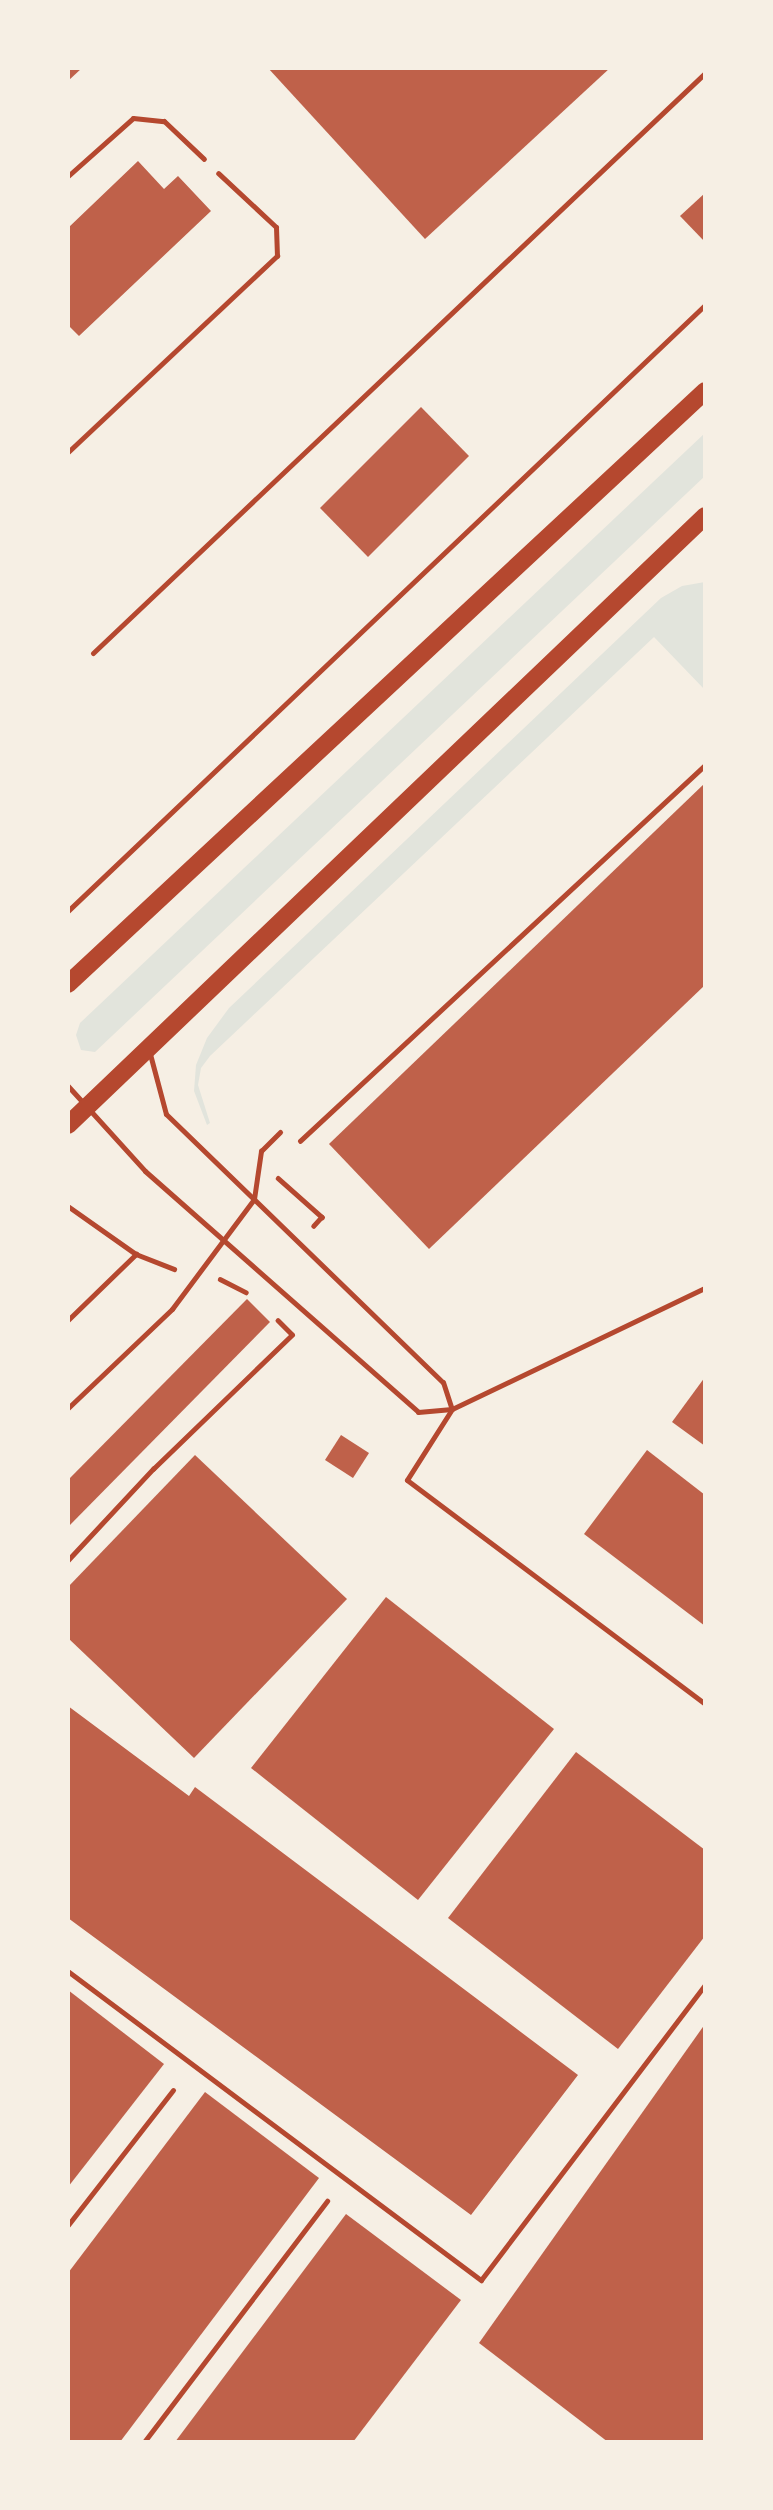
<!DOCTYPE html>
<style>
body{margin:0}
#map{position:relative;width:773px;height:2510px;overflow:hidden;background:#f6efe4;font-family:Inter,sans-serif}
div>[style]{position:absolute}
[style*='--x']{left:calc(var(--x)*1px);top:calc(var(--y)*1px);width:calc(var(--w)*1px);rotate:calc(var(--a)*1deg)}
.green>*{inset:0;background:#e2e4dc}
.building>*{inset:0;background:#bf614a}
.path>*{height:4.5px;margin:-2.25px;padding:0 2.25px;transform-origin:2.25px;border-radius:2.25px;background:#b5482f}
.service>*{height:5px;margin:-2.5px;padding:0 2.5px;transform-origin:2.5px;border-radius:2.5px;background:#b5482f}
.primary>*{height:18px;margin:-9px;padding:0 9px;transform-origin:9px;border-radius:9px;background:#b5482f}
span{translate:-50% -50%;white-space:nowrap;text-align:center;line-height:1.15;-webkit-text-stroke:6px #f6efe4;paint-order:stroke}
.frame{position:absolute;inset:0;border:70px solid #f6efe4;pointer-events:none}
</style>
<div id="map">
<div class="green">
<i style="clip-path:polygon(705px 433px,705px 476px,95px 1052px,81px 1050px,76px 1035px,80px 1023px)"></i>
<i style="clip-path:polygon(705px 582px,705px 690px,654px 637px,210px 1056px,201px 1068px,198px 1085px,210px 1123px,207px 1125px,194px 1091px,196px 1065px,207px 1038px,229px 1008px,661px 598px,682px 586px)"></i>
</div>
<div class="building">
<i style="clip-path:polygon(68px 68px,82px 68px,68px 81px)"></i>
<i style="clip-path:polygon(268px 68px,610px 68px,425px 239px)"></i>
<i style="clip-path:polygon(138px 161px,164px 189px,178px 176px,211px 211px,79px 336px,68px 325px,68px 228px)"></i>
<i style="clip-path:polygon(705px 193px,705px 242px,680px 216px)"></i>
<i style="clip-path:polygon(421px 407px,469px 456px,368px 557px,320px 508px)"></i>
<i style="clip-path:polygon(705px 783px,705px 985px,429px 1249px,329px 1144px)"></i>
<i style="clip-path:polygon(247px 1299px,270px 1322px,68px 1527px,68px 1480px)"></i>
<i style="clip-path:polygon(705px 1377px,705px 1446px,672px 1422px)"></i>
<i style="clip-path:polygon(341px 1435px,369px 1453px,353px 1478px,325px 1460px)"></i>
<i style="clip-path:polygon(647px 1450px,705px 1495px,705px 1626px,584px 1534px)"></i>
<i style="clip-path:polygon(195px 1455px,347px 1599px,194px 1758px,68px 1638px,68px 1587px)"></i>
<i style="clip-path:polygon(386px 1597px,554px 1729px,418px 1900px,251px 1768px)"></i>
<i style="clip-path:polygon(68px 1706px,189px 1796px,195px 1787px,578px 2075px,471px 2215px,68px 1918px)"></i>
<i style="clip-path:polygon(576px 1752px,705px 1850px,705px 1936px,618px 2049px,448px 1918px)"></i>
<i style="clip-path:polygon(68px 1990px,164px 2064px,68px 2187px)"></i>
<i style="clip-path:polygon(705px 2024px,705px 2442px,608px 2442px,479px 2343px)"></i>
<i style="clip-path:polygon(205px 2092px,319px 2178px,120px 2442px,68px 2442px,68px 2273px)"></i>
<i style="clip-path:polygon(346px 2214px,461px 2300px,353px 2442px,175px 2442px)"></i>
</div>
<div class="path">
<i style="--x:68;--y:911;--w:879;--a:-43.57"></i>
<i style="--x:300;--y:1141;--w:553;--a:-42.87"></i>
<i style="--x:278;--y:1178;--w:59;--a:41.6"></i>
<i style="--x:322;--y:1217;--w:12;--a:132"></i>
<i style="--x:68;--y:1206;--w:83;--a:35.2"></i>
<i style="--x:136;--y:1254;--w:41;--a:21.5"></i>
<i style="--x:220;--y:1279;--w:29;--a:27"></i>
<i style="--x:68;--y:1320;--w:95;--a:-44.1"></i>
<i style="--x:68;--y:1560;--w:125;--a:-47"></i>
<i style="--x:153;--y:1469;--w:193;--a:-44"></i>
<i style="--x:292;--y:1335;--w:20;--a:-135"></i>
<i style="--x:68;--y:1971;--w:516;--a:36.8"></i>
<i style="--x:481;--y:2280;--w:370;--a:-52.8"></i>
</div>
<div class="service">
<i style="--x:68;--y:176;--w:87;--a:-41.7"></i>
<i style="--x:133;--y:118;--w:31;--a:6"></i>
<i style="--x:164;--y:121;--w:55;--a:43.5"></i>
<i style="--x:68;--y:452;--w:287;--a:-43.2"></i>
<i style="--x:277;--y:256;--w:29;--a:-92"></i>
<i style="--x:276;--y:227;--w:79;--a:-137"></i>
<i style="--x:93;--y:653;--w:843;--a:-43.46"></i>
<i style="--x:150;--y:1054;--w:62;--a:75.1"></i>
<i style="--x:166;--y:1114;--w:385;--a:44.1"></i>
<i style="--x:443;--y:1382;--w:28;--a:72"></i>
<i style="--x:68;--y:1086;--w:115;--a:47.8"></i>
<i style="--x:145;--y:1171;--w:364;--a:41.4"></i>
<i style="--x:418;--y:1412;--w:34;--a:-5"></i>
<i style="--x:452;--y:1409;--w:280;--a:-25.6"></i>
<i style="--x:68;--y:1408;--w:144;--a:-43.6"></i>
<i style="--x:172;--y:1309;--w:137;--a:-53.3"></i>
<i style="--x:254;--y:1199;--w:49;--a:-81.7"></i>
<i style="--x:261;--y:1151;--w:27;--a:-45"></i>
<i style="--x:452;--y:1409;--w:84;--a:122.4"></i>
<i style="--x:407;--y:1480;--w:373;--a:36.9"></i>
<i style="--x:68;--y:2225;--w:171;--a:-52.1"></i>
<i style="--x:144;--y:2442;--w:303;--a:-52.8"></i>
</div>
<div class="primary">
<i style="--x:68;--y:984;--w:870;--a:-42.95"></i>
<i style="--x:68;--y:1125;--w:881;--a:-43.71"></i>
</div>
<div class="frame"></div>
</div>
